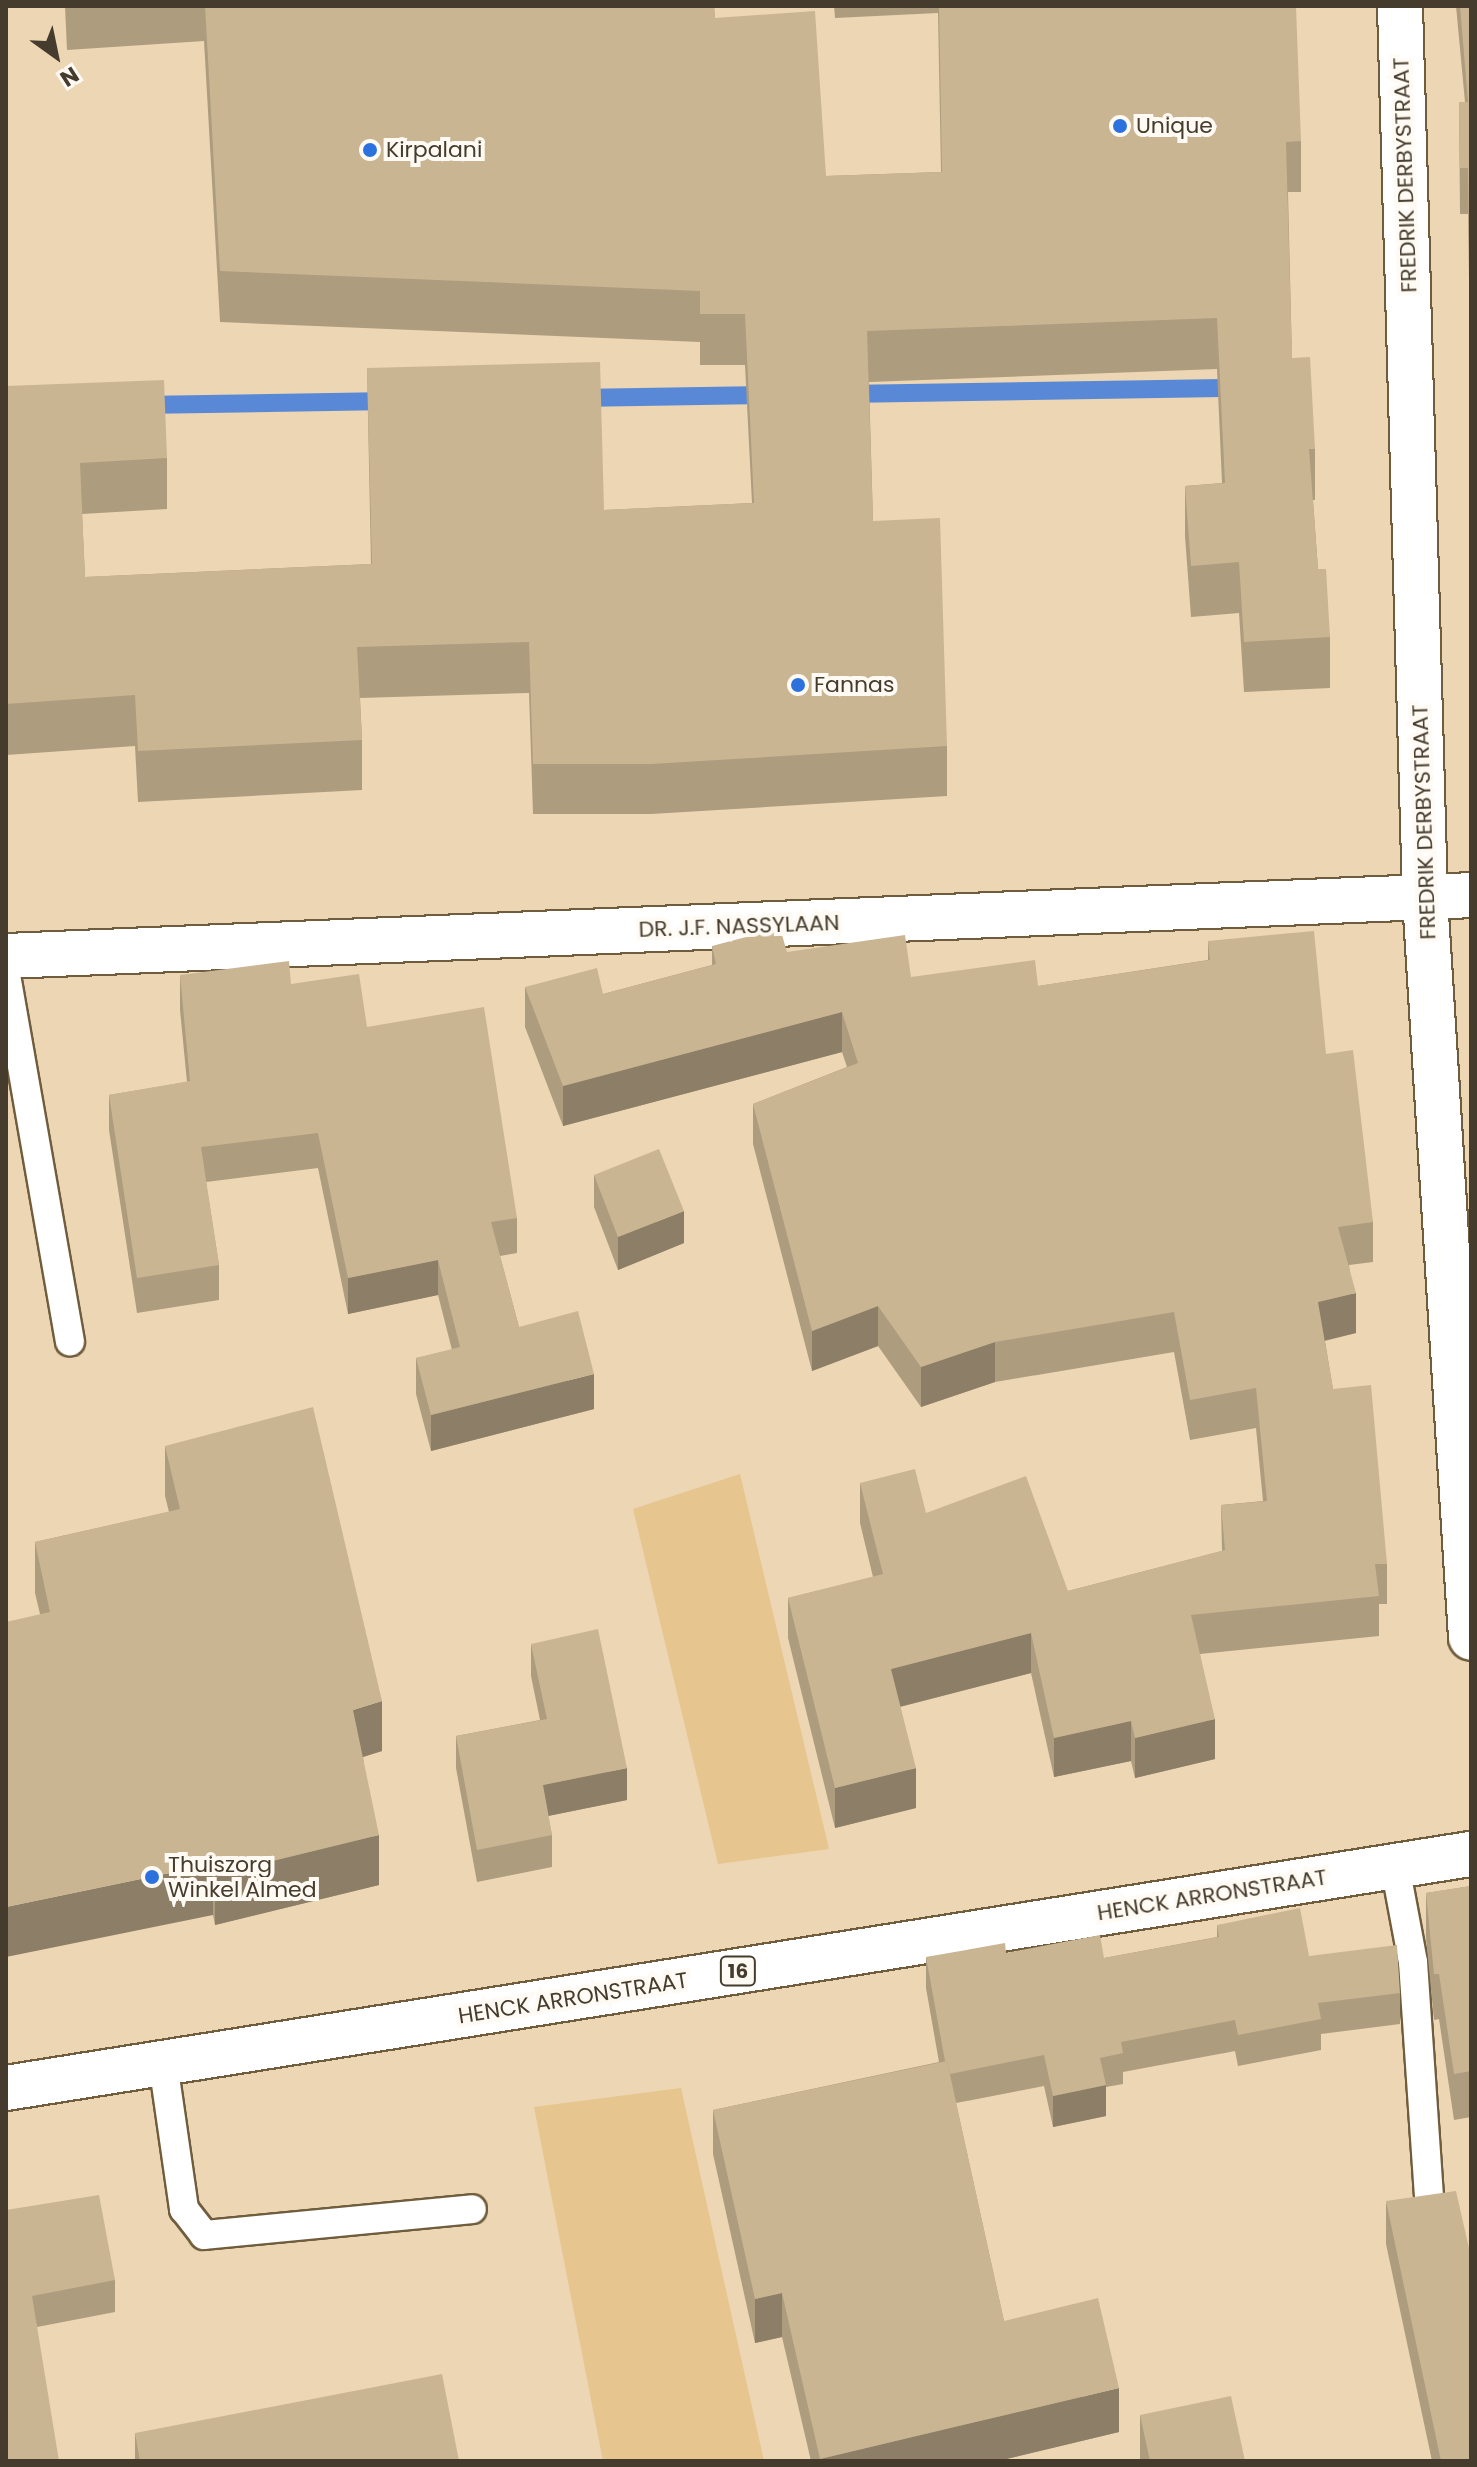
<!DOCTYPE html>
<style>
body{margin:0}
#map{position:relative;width:1477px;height:2467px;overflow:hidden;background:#edd6b3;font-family:Poppins,sans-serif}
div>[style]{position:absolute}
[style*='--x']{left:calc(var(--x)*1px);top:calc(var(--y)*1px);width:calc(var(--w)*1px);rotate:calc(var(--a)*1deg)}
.green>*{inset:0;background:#e6c58f}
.stream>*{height:18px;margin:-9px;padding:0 9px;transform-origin:9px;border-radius:9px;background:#5989d6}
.roads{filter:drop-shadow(2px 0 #705d3d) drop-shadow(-2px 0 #705d3d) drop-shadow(0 2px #705d3d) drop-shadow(0 -2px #705d3d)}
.lane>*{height:28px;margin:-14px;padding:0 14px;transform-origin:14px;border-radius:14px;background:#fff}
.street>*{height:44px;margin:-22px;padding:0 22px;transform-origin:22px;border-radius:22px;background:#fff}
.secondary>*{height:44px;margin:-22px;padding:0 22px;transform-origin:22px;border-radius:22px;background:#fff}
.primary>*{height:44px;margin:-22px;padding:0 22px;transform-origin:22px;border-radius:22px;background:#fff}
.wall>*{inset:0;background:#ae9c7e}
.shaded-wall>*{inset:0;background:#8d7f67}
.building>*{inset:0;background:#cab593}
.dots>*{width:22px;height:22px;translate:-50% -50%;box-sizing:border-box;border:4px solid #fffaf3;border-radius:50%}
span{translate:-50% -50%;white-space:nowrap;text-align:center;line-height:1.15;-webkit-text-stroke:8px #fffaf3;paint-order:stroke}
.shield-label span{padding:2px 6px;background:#fffaf3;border:2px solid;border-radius:6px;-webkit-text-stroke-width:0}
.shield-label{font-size:20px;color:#453c2d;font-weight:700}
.poi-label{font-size:22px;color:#453c2d}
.left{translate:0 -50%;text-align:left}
.street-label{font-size:22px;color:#453c2d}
.frame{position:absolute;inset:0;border:8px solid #453c2d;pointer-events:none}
.north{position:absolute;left:16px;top:16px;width:80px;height:80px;-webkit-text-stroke:6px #fffaf3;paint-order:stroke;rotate:147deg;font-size:22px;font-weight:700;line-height:32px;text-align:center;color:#453c2d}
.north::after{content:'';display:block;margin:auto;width:28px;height:36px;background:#453c2d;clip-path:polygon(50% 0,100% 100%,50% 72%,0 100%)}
</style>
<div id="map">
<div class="green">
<i style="clip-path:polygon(740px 1474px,829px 1849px,718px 1864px,633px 1509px)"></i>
<i style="clip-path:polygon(681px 2088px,764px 2461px,603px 2461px,534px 2107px)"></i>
</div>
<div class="stream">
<i style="--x:845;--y:394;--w:394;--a:-0.9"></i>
<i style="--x:577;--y:398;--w:194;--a:-0.9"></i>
<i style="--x:141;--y:405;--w:250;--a:-0.9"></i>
</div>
<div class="roads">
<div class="lane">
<i style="--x:6;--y:975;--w:372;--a:80.1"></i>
<i style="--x:1395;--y:1866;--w:98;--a:79.4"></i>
<i style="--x:1413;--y:1962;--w:252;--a:86.1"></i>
<i style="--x:163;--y:2063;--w:148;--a:81.8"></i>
<i style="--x:184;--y:2209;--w:33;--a:52"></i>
<i style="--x:204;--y:2235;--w:269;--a:-5.5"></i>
</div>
<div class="street">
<i style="--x:6;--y:956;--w:1466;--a:-2.38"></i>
</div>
<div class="secondary">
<i style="--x:1400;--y:6;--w:892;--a:88.39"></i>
<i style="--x:1425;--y:898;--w:741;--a:86.44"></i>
</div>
<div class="primary">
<i style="--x:6;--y:2088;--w:1484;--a:-9.08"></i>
</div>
</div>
<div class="wall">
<i style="clip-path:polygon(65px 6px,714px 6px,715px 18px,826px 176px,941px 172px,938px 13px,835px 18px,834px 6px,1017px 6px,1301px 141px,1301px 192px,1288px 192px,1292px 358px,1315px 449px,1315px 500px,1313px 500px,1318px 569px,1330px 637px,1330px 688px,1244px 692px,1239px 613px,1191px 617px,1185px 536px,1185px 486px,1222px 483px,1217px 369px,869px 382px,873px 521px,947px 746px,947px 796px,651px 814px,533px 814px,529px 693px,360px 698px,362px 740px,362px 790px,138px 802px,135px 746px,6px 755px,6px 386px,167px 458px,167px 509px,82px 514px,85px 577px,371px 564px,367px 368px,604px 510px,752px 503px,745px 365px,700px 365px,700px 342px,220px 322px,204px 41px,67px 50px)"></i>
<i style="clip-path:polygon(1456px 6px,1471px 6px,1471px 342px,1470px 342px,1468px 214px,1460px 214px,1459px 102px,1465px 102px)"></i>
<i style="clip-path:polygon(1208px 941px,1326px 1054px,1373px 1222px,1373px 1262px,1349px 1265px,1356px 1333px,1325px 1341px,1333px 1389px,1387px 1564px,1387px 1604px,1379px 1604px,1379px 1636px,1200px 1654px,1215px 1759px,1135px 1778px,1131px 1761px,1054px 1777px,1031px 1673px,900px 1707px,916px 1808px,835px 1828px,788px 1638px,788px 1598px,873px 1577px,860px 1523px,860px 1483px,926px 1513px,1068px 1591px,1222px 1551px,1221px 1505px,1263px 1501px,1256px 1428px,1190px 1440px,1174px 1352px,995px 1382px,921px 1407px,878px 1346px,812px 1371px,753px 1144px,753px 1104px,847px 1067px,842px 1052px,563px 1126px,525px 1027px,525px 987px,603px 994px,712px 965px,712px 946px,787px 952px,911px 977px,1038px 986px,1208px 960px)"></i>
<i style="clip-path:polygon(180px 975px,291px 984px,367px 1027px,517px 1218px,517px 1253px,500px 1256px,519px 1327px,594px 1409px,431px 1451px,416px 1394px,416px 1358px,452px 1350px,438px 1295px,348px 1314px,318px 1168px,206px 1182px,219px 1265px,219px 1300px,137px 1313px,109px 1130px,109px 1095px,187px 1082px,180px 1010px)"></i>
<i style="clip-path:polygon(594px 1175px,684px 1243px,618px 1270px,594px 1207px)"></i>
<i style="clip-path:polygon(165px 1446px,382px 1751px,363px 1757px,379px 1885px,215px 1925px,213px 1915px,40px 1614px,35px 1593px,35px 1542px,169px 1512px,165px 1496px)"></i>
<i style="clip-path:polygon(531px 1644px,627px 1800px,548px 1816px,552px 1835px,552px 1867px,477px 1882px,456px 1768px,456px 1736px,540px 1720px,531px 1676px)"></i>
<i style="clip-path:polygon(1471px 1886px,1471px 2117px,1454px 2120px,1439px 2019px,1434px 2020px,1426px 1938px,1426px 1893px)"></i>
<i style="clip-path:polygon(1217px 1925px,1309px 1956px,1400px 1993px,1400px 2024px,1321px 2034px,1321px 2050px,1238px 2066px,1235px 2051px,1123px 2072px,1123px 2084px,1106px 2087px,1106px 2116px,1053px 2127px,1044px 2086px,956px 2103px,1004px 2321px,1119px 2432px,998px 2461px,811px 2461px,782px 2337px,755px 2343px,713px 2154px,713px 2110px,939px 2062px,926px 1988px,926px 1957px,1006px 1953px,1104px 1958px,1217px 1937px)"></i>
<i style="clip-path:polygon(1386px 2201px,1471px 2461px,1432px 2461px,1386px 2244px)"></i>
<i style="clip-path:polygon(6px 2210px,115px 2280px,115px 2312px,37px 2327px)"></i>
<i style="clip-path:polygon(1140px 2415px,1245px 2461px,1140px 2461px)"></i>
<i style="clip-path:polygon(135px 2433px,459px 2461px,135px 2461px)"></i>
</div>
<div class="shaded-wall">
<i style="clip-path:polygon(842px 1012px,842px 1052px,563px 1126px,563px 1086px)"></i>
<i style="clip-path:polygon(684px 1211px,684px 1243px,618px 1270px,618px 1237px)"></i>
<i style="clip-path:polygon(438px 1260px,438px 1295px,348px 1314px,348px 1278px)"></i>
<i style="clip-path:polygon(1356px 1293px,1356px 1333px,1318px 1342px,1318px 1302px)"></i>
<i style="clip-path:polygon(878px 1306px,878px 1346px,812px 1371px,812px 1331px)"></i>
<i style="clip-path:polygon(995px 1342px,995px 1382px,921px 1407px,921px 1367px)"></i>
<i style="clip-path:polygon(594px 1374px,594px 1409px,431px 1451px,431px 1415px)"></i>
<i style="clip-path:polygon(1031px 1633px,1031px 1673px,891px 1709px,891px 1669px)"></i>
<i style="clip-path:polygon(382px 1701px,382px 1751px,353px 1760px,353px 1710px)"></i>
<i style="clip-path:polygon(1215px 1719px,1215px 1759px,1135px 1778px,1135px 1738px)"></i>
<i style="clip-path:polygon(1131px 1721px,1131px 1761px,1054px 1777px,1054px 1738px)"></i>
<i style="clip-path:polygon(627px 1768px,627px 1800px,543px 1817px,543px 1785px)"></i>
<i style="clip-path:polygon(916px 1768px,916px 1808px,835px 1828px,835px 1788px)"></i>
<i style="clip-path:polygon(379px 1835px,379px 1885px,215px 1925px,215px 1875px)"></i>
<i style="clip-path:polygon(213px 1864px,213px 1915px,6px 1957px,6px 1907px)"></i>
<i style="clip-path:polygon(1106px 2085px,1106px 2116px,1053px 2127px,1053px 2096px)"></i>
<i style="clip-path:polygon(782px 2293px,782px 2337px,755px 2343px,755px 2299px)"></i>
<i style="clip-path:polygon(1119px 2388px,1119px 2432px,998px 2461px,820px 2461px,820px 2459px)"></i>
</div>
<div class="building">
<i style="clip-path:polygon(205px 6px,714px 6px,715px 18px,815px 11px,826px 176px,942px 172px,939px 6px,1017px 6px,1017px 7px,1296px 6px,1301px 141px,1286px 142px,1292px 358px,1310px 357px,1315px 449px,1309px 449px,1318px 569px,1326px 569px,1330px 637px,1244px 642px,1239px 562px,1191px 566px,1185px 486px,1225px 483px,1217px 318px,867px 331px,873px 521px,940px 518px,947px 746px,651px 764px,533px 764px,529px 642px,357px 647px,362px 740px,138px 751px,135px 695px,6px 704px,6px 386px,164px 380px,167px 458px,80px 463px,85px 577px,372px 564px,367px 368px,600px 362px,604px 510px,754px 503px,745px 314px,700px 314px,700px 291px,220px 271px)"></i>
<i style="clip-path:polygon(1460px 6px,1471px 6px,1471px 296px,1470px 296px,1468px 168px,1460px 168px,1459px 102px,1468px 102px)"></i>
<i style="clip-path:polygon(780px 928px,787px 952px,905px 935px,911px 977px,1035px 960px,1038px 986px,1210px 960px,1208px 941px,1314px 931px,1326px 1054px,1353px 1050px,1373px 1222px,1338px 1227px,1356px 1293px,1318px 1302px,1333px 1389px,1371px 1385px,1387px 1564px,1375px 1564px,1379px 1596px,1191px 1615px,1215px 1719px,1135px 1738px,1131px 1721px,1054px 1738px,1031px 1633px,891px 1669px,916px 1768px,835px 1788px,788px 1598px,883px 1574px,860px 1483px,915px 1469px,926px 1513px,1026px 1476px,1068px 1591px,1225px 1550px,1221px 1505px,1267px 1501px,1256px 1388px,1190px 1400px,1174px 1312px,995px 1342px,921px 1367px,878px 1306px,812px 1331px,753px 1104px,858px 1063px,842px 1012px,563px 1086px,525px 987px,597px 968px,603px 994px,716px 964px,712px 946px)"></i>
<i style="clip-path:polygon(289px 961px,291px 984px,359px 974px,367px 1027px,484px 1007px,517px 1218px,491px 1222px,519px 1327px,578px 1311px,594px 1374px,431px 1415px,416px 1358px,460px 1347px,438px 1260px,348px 1278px,318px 1133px,201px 1147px,219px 1265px,137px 1278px,109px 1095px,190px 1081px,180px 975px)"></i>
<i style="clip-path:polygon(659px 1149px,684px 1211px,618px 1237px,594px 1175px)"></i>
<i style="clip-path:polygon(313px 1407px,382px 1701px,353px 1710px,379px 1835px,215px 1875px,213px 1864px,6px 1907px,6px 1622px,50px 1612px,35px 1542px,180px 1509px,165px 1446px)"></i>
<i style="clip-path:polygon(598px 1629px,627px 1768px,543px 1785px,552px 1835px,477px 1850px,456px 1736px,547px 1719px,531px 1644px)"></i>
<i style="clip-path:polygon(1471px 1886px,1471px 2071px,1454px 2074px,1439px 1974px,1434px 1974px,1426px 1893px)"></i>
<i style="clip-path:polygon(1300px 1908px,1309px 1956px,1397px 1945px,1400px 1993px,1318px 2003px,1321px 2019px,1238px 2035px,1235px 2020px,1121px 2042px,1123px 2053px,1100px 2058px,1106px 2085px,1053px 2096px,1044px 2055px,950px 2074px,947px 2061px,945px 2061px,926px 1957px,1005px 1943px,1006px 1953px,1100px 1935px,1104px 1958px,1219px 1937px,1217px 1925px)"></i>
<i style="clip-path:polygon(947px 2061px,1004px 2321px,1098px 2298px,1119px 2388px,820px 2459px,782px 2293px,755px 2299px,713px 2110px)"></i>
<i style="clip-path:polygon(1456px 2191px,1471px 2257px,1471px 2461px,1441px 2461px,1386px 2201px)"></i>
<i style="clip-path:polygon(99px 2195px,115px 2280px,32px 2296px,59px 2461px,6px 2461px,6px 2210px)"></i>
<i style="clip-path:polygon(442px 2374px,459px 2461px,140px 2461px,135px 2433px)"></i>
<i style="clip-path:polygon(1231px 2396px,1245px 2461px,1150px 2461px,1140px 2415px)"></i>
</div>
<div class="dots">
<i style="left:1120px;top:126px;background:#2c72de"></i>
<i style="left:370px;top:150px;background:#2c72de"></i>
<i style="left:798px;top:685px;background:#2c72de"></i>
<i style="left:152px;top:1877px;background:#2c72de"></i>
</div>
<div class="shield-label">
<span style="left:738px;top:1971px">16</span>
</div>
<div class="poi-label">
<span class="left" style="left:1136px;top:126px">Unique</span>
<span class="left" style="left:386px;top:150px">Kirpalani</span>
<span class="left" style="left:814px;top:685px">Fannas</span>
<span class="left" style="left:168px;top:1877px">Thuiszorg<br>Winkel Almed</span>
</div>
<div class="street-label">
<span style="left:1405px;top:175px;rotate:-92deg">FREDRIK DERBYSTRAAT</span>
<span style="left:1424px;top:822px;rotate:-92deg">FREDRIK DERBYSTRAAT</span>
<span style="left:739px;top:926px;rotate:-2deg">DR. J.F. NASSYLAAN</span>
<span style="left:1212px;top:1895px;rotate:-9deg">HENCK ARRONSTRAAT</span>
<span style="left:573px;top:1998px;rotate:-9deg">HENCK ARRONSTRAAT</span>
</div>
<div class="frame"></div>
<div class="north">N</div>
</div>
